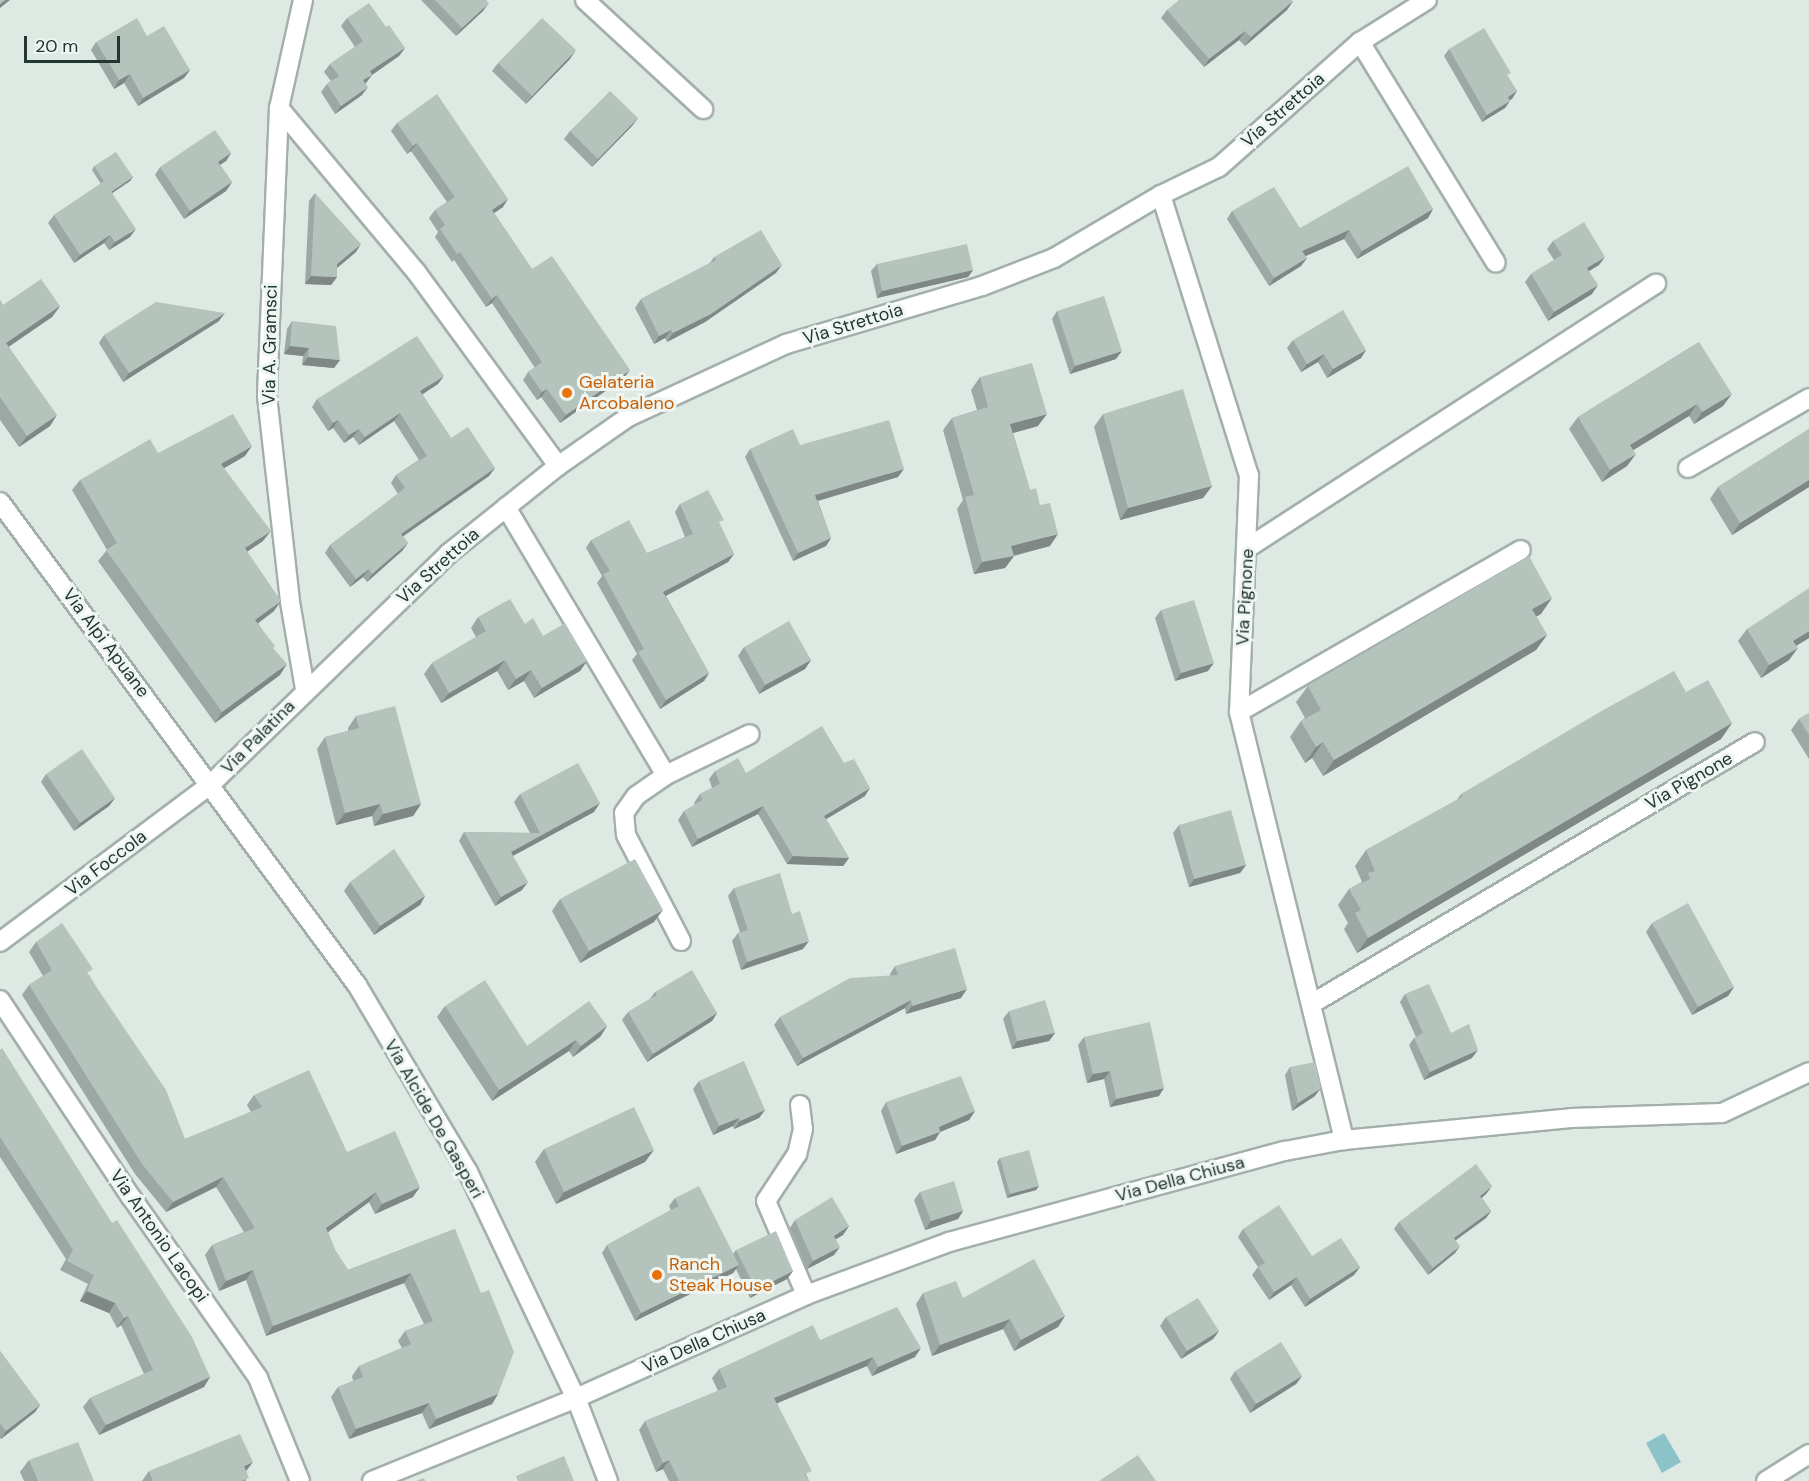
<!DOCTYPE html>
<style>
body{margin:0}
#map{position:relative;width:1809px;height:1481px;overflow:hidden;background:#dfe9e4;font-family:"DM Sans",sans-serif}
div>[style]{position:absolute}
[style*='--x']{left:calc(var(--x)*1px);top:calc(var(--y)*1px);width:calc(var(--w)*1px);rotate:calc(var(--a)*1deg)}
.water>*{inset:0;background:#8bc3c9}
.roads{filter:drop-shadow(2px 0 #a3b0aa) drop-shadow(-2px 0 #a3b0aa) drop-shadow(0 2px #a3b0aa) drop-shadow(0 -2px #a3b0aa)}
.street>*{height:18px;margin:-9px;padding:0 9px;transform-origin:9px;border-radius:9px;background:#fff}
.secondary>*{height:18px;margin:-9px;padding:0 9px;transform-origin:9px;border-radius:9px;background:#fff}
.wall>*{inset:0;background:#9ca8a3}
.shaded-wall>*{inset:0;background:#7f8884}
.building>*{inset:0;background:#b5c3bd}
.dots>*{width:16px;height:16px;translate:-50% -50%;box-sizing:border-box;border:3px solid #eff6f2;border-radius:50%}
span{translate:-50% -50%;white-space:nowrap;text-align:center;line-height:1.15;-webkit-text-stroke:6px #eff6f2;paint-order:stroke}
.street-label{font-size:18px;color:#223730}
.food-label{font-size:18px;color:#c56008}
.left{translate:0 -50%;text-align:left}
.scale{position:absolute;left:24px;top:36px;width:96px;height:27px;box-sizing:border-box;border:3px solid #223730;border-top:0;padding-left:8px;font-size:18px;line-height:21px;white-space:nowrap;color:#223730;-webkit-text-stroke:4px #eff6f2;paint-order:stroke}
</style>
<div id="map">
<div class="water">
<i style="clip-path:polygon(1664px 1433px,1681px 1462px,1662px 1473px,1646px 1443px)"></i>
</div>
<div class="roads">
<div class="street">
<i style="--x:303;--y:0;--w:111;--a:102.5"></i>
<i style="--x:279;--y:108;--w:288;--a:92.4"></i>
<i style="--x:267;--y:396;--w:207;--a:83.6"></i>
<i style="--x:290;--y:602;--w:88;--a:80.2"></i>
<i style="--x:585;--y:0;--w:161;--a:42.7"></i>
<i style="--x:1360;--y:42;--w:259;--a:58.4"></i>
<i style="--x:279;--y:108;--w:215;--a:50.1"></i>
<i style="--x:417;--y:273;--w:239;--a:53.8"></i>
<i style="--x:1161;--y:195;--w:294;--a:72.6"></i>
<i style="--x:1249;--y:475;--w:237;--a:92.4"></i>
<i style="--x:1239;--y:712;--w:441;--a:76.2"></i>
<i style="--x:1688;--y:468;--w:140;--a:-30"></i>
<i style="--x:506;--y:507;--w:312;--a:59.2"></i>
<i style="--x:1249;--y:547;--w:485;--a:-32.9"></i>
<i style="--x:1239;--y:712;--w:325;--a:-29.9"></i>
<i style="--x:681;--y:941;--w:119;--a:-117.4"></i>
<i style="--x:626;--y:835;--w:22;--a:-95"></i>
<i style="--x:624;--y:813;--w:21;--a:-55"></i>
<i style="--x:636;--y:796;--w:37;--a:-35"></i>
<i style="--x:666;--y:775;--w:93;--a:-26"></i>
<i style="--x:0;--y:942;--w:264;--a:-36.8"></i>
<i style="--x:211;--y:784;--w:330;--a:-44.1"></i>
<i style="--x:448;--y:554;--w:141;--a:-38.7"></i>
<i style="--x:558;--y:466;--w:85;--a:-35"></i>
<i style="--x:628;--y:417;--w:174;--a:-24.8"></i>
<i style="--x:786;--y:344;--w:204;--a:-16.5"></i>
<i style="--x:982;--y:286;--w:77;--a:-21.3"></i>
<i style="--x:1054;--y:258;--w:124;--a:-30.5"></i>
<i style="--x:1161;--y:195;--w:64;--a:-25.8"></i>
<i style="--x:1219;--y:167;--w:188;--a:-41.6"></i>
<i style="--x:1360;--y:42;--w:79;--a:-32.1"></i>
<i style="--x:0;--y:1000;--w:237;--a:56.4"></i>
<i style="--x:131;--y:1197;--w:221;--a:54.9"></i>
<i style="--x:258;--y:1378;--w:111;--a:67.8"></i>
<i style="--x:1313;--y:1003;--w:513;--a:-30.56"></i>
<i style="--x:800;--y:1105;--w:24;--a:83"></i>
<i style="--x:803;--y:1129;--w:26;--a:103"></i>
<i style="--x:797;--y:1154;--w:56;--a:123.4"></i>
<i style="--x:766;--y:1201;--w:102;--a:66.9"></i>
<i style="--x:372;--y:1481;--w:220;--a:-22.1"></i>
<i style="--x:576;--y:1398;--w:252;--a:-24.1"></i>
<i style="--x:806;--y:1295;--w:153;--a:-20.3"></i>
<i style="--x:949;--y:1242;--w:348;--a:-15.2"></i>
<i style="--x:1285;--y:1151;--w:60;--a:-10.6"></i>
<i style="--x:1344;--y:1140;--w:228;--a:-5.5"></i>
<i style="--x:1571;--y:1118;--w:151;--a:-1.9"></i>
<i style="--x:1722;--y:1113;--w:96;--a:-25.2"></i>
<i style="--x:1766;--y:1481;--w:51;--a:-32.1"></i>
</div>
<div class="secondary">
<i style="--x:0;--y:502;--w:601;--a:53.53"></i>
<i style="--x:357;--y:985;--w:217;--a:59.3"></i>
<i style="--x:468;--y:1172;--w:250;--a:64.5"></i>
<i style="--x:576;--y:1398;--w:89;--a:68.9"></i>
</div>
</div>
<div class="wall">
<i style="clip-path:polygon(421px 0,486px 0,483px 11px,456px 36px)"></i>
<i style="clip-path:polygon(1293px 1px,1287px 10px,1245px 46px,1239px 40px,1204px 67px,1161px 18px,1167px 10px)"></i>
<i style="clip-path:polygon(347px 18px,386px 27px,405px 48px,399px 56px,372px 74px,366px 83px,362px 95px,335px 114px,321px 92px,327px 84px,331px 81px,324px 72px,330px 64px,355px 47px,341px 26px)"></i>
<i style="clip-path:polygon(147px 36px,190px 70px,184px 78px,138px 106px,124px 83px,114px 89px,91px 50px,96px 42px)"></i>
<i style="clip-path:polygon(1449px 49px,1508px 77px,1517px 91px,1510px 100px,1505px 108px,1482px 122px,1444px 56px)"></i>
<i style="clip-path:polygon(570px 59px,526px 104px,492px 71px,498px 63px)"></i>
<i style="clip-path:polygon(638px 118px,632px 126px,592px 167px,564px 139px,570px 131px)"></i>
<i style="clip-path:polygon(397px 123px,503px 207px,494px 213px,532px 269px,624px 378px,560px 423px,541px 397px,537px 400px,523px 380px,528px 372px,535px 368px,492px 303px,486px 307px,454px 260px,452px 262px,435px 237px,438px 232px,429px 218px,435px 210px,447px 202px,411px 151px,407px 154px,391px 131px)"></i>
<i style="clip-path:polygon(231px 153px,226px 161px,220px 165px,232px 182px,226px 191px,184px 219px,155px 175px,160px 167px)"></i>
<i style="clip-path:polygon(94px 166px,133px 177px,130px 181px,112px 193px,130px 237px,109px 250px,104px 243px,74px 263px,48px 223px,54px 215px,101px 184px,92px 170px)"></i>
<i style="clip-path:polygon(315px 193px,356px 252px,337px 268px,337px 277px,331px 285px,305px 284px,309px 201px)"></i>
<i style="clip-path:polygon(1433px 209px,1428px 218px,1357px 259px,1344px 239px,1305px 256px,1307px 258px,1301px 266px,1269px 286px,1227px 219px,1232px 211px,1300px 228px)"></i>
<i style="clip-path:polygon(1553px 241px,1599px 265px,1589px 271px,1592px 294px,1548px 321px,1525px 282px,1531px 274px,1554px 260px,1547px 249px)"></i>
<i style="clip-path:polygon(714px 257px,776px 273px,705px 322px,667px 342px,665px 338px,654px 344px,635px 308px,641px 299px,710px 263px)"></i>
<i style="clip-path:polygon(877px 264px,973px 270px,968px 277px,877px 298px,871px 271px)"></i>
<i style="clip-path:polygon(0 300px,3px 305px,60px 306px,52px 317px,9px 347px,50px 426px,19px 447px,0 420px)"></i>
<i style="clip-path:polygon(1057px 311px,1116px 359px,1070px 374px,1052px 319px)"></i>
<i style="clip-path:polygon(219px 321px,123px 382px,99px 343px,104px 335px)"></i>
<i style="clip-path:polygon(292px 321px,340px 360px,334px 368px,302px 365px,303px 356px,284px 354px,287px 329px)"></i>
<i style="clip-path:polygon(1293px 340px,1366px 350px,1361px 358px,1327px 378px,1318px 362px,1301px 372px,1287px 348px)"></i>
<i style="clip-path:polygon(1699px 342px,1723px 406px,1694px 424px,1689px 416px,1633px 450px,1627px 466px,1602px 482px,1569px 429px,1578px 417px)"></i>
<i style="clip-path:polygon(980px 377px,1038px 426px,1013px 433px,1030px 490px,1050px 546px,1014px 556px,1005px 568px,974px 574px,957px 509px,963px 500px,943px 430px,952px 418px,977px 410px,971px 390px)"></i>
<i style="clip-path:polygon(438px 384px,422px 394px,451px 438px,495px 468px,489px 476px,403px 536px,408px 543px,402px 551px,367px 582px,363px 577px,350px 587px,325px 553px,330px 545px,398px 494px,391px 483px,396px 475px,419px 460px,394px 421px,359px 445px,353px 437px,344px 443px,333px 428px,328px 431px,312px 407px,317px 399px)"></i>
<i style="clip-path:polygon(1103px 414px,1212px 486px,1203px 498px,1120px 520px,1094px 427px)"></i>
<i style="clip-path:polygon(1809px 429px,1809px 487px,1732px 535px,1710px 499px,1718px 487px)"></i>
<i style="clip-path:polygon(800px 445px,898px 477px,818px 501px,831px 538px,826px 546px,793px 561px,745px 457px,750px 449px)"></i>
<i style="clip-path:polygon(245px 456px,224px 468px,263px 541px,247px 552px,274px 611px,258px 623px,273px 648px,280px 675px,215px 723px,98px 561px,107px 550px,72px 490px,80px 480px)"></i>
<i style="clip-path:polygon(680px 504px,720px 525px,734px 554px,728px 562px,666px 596px,709px 673px,704px 681px,660px 709px,632px 660px,637px 654px,597px 583px,602px 576px,586px 548px,591px 540px,647px 553px,685px 537px,675px 512px)"></i>
<i style="clip-path:polygon(1161px 610px,1208px 671px,1175px 681px,1155px 618px)"></i>
<i style="clip-path:polygon(1541px 614px,1536px 616px,1547px 635px,1536px 650px,1323px 776px,1312px 758px,1305px 763px,1290px 737px,1301px 721px,1305px 718px,1296px 702px,1308px 686px)"></i>
<i style="clip-path:polygon(478px 617px,525px 624px,543px 636px,587px 661px,580px 671px,534px 698px,524px 681px,508px 690px,497px 671px,441px 703px,424px 674px,432px 663px,476px 637px,471px 628px)"></i>
<i style="clip-path:polygon(1747px 629px,1809px 638px,1796px 646px,1789px 660px,1761px 678px,1738px 641px)"></i>
<i style="clip-path:polygon(744px 647px,811px 660px,805px 669px,759px 694px,738px 656px)"></i>
<i style="clip-path:polygon(1686px 692px,1732px 723px,1721px 739px,1357px 953px,1344px 929px,1348px 923px,1338px 905px,1349px 889px,1362px 882px,1355px 866px,1366px 850px,1457px 800px,1461px 794px)"></i>
<i style="clip-path:polygon(1809px 713px,1809px 759px,1791px 730px,1799px 719px)"></i>
<i style="clip-path:polygon(356px 716px,421px 804px,413px 816px,374px 826px,372px 816px,336px 825px,317px 749px,325px 737px,348px 731px,348px 728px)"></i>
<i style="clip-path:polygon(844px 763px,865px 796px,826px 819px,849px 858px,843px 866px,787px 864px,758px 814px,692px 847px,678px 820px,684px 811px,695px 805px,694px 803px,700px 794px,712px 788px,709px 779px,715px 771px,746px 773px)"></i>
<i style="clip-path:polygon(46px 774px,115px 798px,109px 806px,74px 831px,41px 782px)"></i>
<i style="clip-path:polygon(520px 794px,594px 812px,513px 856px,522px 890px,495px 906px,459px 841px,464px 832px,530px 833px,514px 802px)"></i>
<i style="clip-path:polygon(1179px 825px,1246px 865px,1240px 873px,1189px 887px,1173px 833px)"></i>
<i style="clip-path:polygon(350px 882px,425px 896px,420px 905px,374px 935px,344px 891px)"></i>
<i style="clip-path:polygon(734px 888px,792px 914px,803px 949px,741px 970px,732px 941px,738px 933px,740px 932px,728px 896px)"></i>
<i style="clip-path:polygon(560px 899px,654px 922px,580px 963px,552px 911px)"></i>
<i style="clip-path:polygon(1652px 923px,1734px 987px,1728px 996px,1692px 1015px,1646px 932px)"></i>
<i style="clip-path:polygon(36px 942px,89px 975px,185px 1139px,251px 1112px,247px 1105px,254px 1095px,347px 1152px,413px 1197px,375px 1214px,369px 1202px,328px 1232px,335px 1250px,348px 1270px,455px 1229px,498px 1394px,492px 1404px,429px 1429px,422px 1413px,349px 1439px,331px 1397px,338px 1387px,353px 1381px,352px 1376px,359px 1366px,402px 1348px,398px 1341px,405px 1331px,424px 1324px,404px 1283px,266px 1336px,246px 1280px,219px 1291px,205px 1255px,212px 1245px,244px 1232px,216px 1187px,166px 1212px,135px 1174px,22px 995px,29px 985px,43px 976px,29px 952px)"></i>
<i style="clip-path:polygon(895px 966px,961px 998px,906px 1014px,905px 1008px,797px 1066px,774px 1025px,780px 1017px,890px 976px,890px 974px)"></i>
<i style="clip-path:polygon(655px 992px,717px 1013px,712px 1021px,647px 1062px,622px 1020px,628px 1012px,650px 999px)"></i>
<i style="clip-path:polygon(1405px 994px,1451px 1033px,1472px 1058px,1424px 1080px,1409px 1045px,1414px 1038px,1416px 1037px,1400px 1002px)"></i>
<i style="clip-path:polygon(445px 1006px,527px 1046px,607px 1026px,600px 1037px,573px 1057px,569px 1051px,492px 1101px,437px 1017px)"></i>
<i style="clip-path:polygon(1009px 1011px,1055px 1033px,1049px 1041px,1012px 1049px,1003px 1019px)"></i>
<i style="clip-path:polygon(1084px 1037px,1159px 1096px,1110px 1107px,1104px 1079px,1087px 1083px,1078px 1045px)"></i>
<i style="clip-path:polygon(0 1050px,210px 1377px,204px 1387px,99px 1435px,83px 1407px,90px 1398px,144px 1374px,121px 1325px,117px 1328px,109px 1313px,80px 1301px,88px 1284px,60px 1270px,66px 1259px,0 1157px)"></i>
<i style="clip-path:polygon(1290px 1067px,1315px 1096px,1292px 1111px,1285px 1075px)"></i>
<i style="clip-path:polygon(699px 1081px,765px 1110px,759px 1118px,734px 1129px,733px 1126px,713px 1135px,693px 1089px)"></i>
<i style="clip-path:polygon(886px 1102px,975px 1111px,969px 1120px,940px 1132px,935px 1140px,896px 1154px,881px 1111px)"></i>
<i style="clip-path:polygon(544px 1149px,645px 1162px,556px 1204px,535px 1162px)"></i>
<i style="clip-path:polygon(1000px 1158px,1039px 1186px,1036px 1190px,1007px 1198px,997px 1162px)"></i>
<i style="clip-path:polygon(920px 1192px,963px 1211px,958px 1219px,925px 1230px,914px 1200px)"></i>
<i style="clip-path:polygon(1487px 1193px,1482px 1198px,1491px 1211px,1486px 1218px,1456px 1240px,1455px 1253px,1428px 1275px,1394px 1229px,1399px 1222px)"></i>
<i style="clip-path:polygon(675px 1198px,733px 1254px,736px 1250px,793px 1271px,787px 1279px,750px 1298px,736px 1269px,733px 1273px,635px 1321px,602px 1253px,607px 1245px,671px 1210px,669px 1206px)"></i>
<i style="clip-path:polygon(795px 1220px,849px 1226px,843px 1235px,836px 1239px,834px 1255px,807px 1269px,790px 1228px)"></i>
<i style="clip-path:polygon(1243px 1229px,1312px 1256px,1360px 1267px,1354px 1275px,1305px 1307px,1291px 1285px,1269px 1300px,1252px 1275px,1258px 1267px,1238px 1237px)"></i>
<i style="clip-path:polygon(923px 1293px,963px 1298px,1065px 1316px,1058px 1327px,1014px 1351px,1003px 1329px,932px 1356px,916px 1304px)"></i>
<i style="clip-path:polygon(1166px 1317px,1219px 1331px,1213px 1339px,1181px 1359px,1160px 1326px)"></i>
<i style="clip-path:polygon(820px 1340px,915px 1357px,872px 1376px,867px 1366px,777px 1403px,809px 1481px,669px 1481px,663px 1469px,656px 1472px,639px 1430px,645px 1421px,718px 1391px,712px 1378px,719px 1369px)"></i>
<i style="clip-path:polygon(0 1351px,40px 1405px,35px 1412px,1px 1439px,0 1438px)"></i>
<i style="clip-path:polygon(1235px 1371px,1302px 1376px,1296px 1384px,1250px 1413px,1230px 1379px)"></i>
<i style="clip-path:polygon(29px 1460px,94px 1481px,24px 1481px,20px 1472px)"></i>
<i style="clip-path:polygon(149px 1471px,246px 1471px,246px 1481px,142px 1481px)"></i>
</div>
<div class="shaded-wall">
<i style="clip-path:polygon(5px 0,10px 0,0 8px,0 4px)"></i>
<i style="clip-path:polygon(1293px 1px,1287px 10px,1245px 46px,1251px 37px)"></i>
<i style="clip-path:polygon(489px 3px,483px 11px,456px 36px,462px 28px)"></i>
<i style="clip-path:polygon(1245px 31px,1239px 40px,1204px 67px,1209px 59px)"></i>
<i style="clip-path:polygon(405px 48px,399px 56px,365px 80px,370px 71px)"></i>
<i style="clip-path:polygon(576px 50px,570px 59px,526px 104px,532px 96px)"></i>
<i style="clip-path:polygon(190px 70px,184px 78px,138px 106px,143px 98px)"></i>
<i style="clip-path:polygon(130px 74px,124px 83px,114px 89px,119px 80px)"></i>
<i style="clip-path:polygon(372px 75px,366px 83px,358px 89px,363px 80px)"></i>
<i style="clip-path:polygon(368px 87px,362px 95px,335px 114px,341px 106px)"></i>
<i style="clip-path:polygon(1517px 91px,1512px 99px,1503px 104px,1508px 97px)"></i>
<i style="clip-path:polygon(1510px 101px,1505px 108px,1482px 122px,1487px 115px)"></i>
<i style="clip-path:polygon(638px 118px,632px 126px,592px 167px,598px 159px)"></i>
<i style="clip-path:polygon(417px 143px,411px 151px,407px 154px,413px 146px)"></i>
<i style="clip-path:polygon(231px 153px,226px 161px,212px 170px,218px 162px)"></i>
<i style="clip-path:polygon(133px 177px,130px 181px,108px 196px,111px 192px)"></i>
<i style="clip-path:polygon(232px 182px,226px 191px,184px 219px,190px 211px)"></i>
<i style="clip-path:polygon(508px 199px,503px 207px,487px 218px,492px 210px)"></i>
<i style="clip-path:polygon(1433px 209px,1428px 218px,1357px 259px,1362px 251px)"></i>
<i style="clip-path:polygon(136px 229px,130px 237px,109px 250px,115px 242px)"></i>
<i style="clip-path:polygon(1349px 230px,1344px 239px,1297px 260px,1302px 251px)"></i>
<i style="clip-path:polygon(110px 235px,104px 243px,74px 263px,80px 255px)"></i>
<i style="clip-path:polygon(361px 244px,356px 252px,331px 273px,337px 264px)"></i>
<i style="clip-path:polygon(1605px 257px,1599px 265px,1581px 276px,1587px 268px)"></i>
<i style="clip-path:polygon(1307px 258px,1301px 266px,1269px 286px,1274px 278px)"></i>
<i style="clip-path:polygon(782px 265px,776px 273px,705px 322px,667px 342px,673px 333px)"></i>
<i style="clip-path:polygon(973px 270px,968px 277px,877px 298px,882px 291px)"></i>
<i style="clip-path:polygon(311px 276px,337px 277px,331px 285px,305px 284px)"></i>
<i style="clip-path:polygon(1598px 285px,1592px 294px,1548px 321px,1554px 312px)"></i>
<i style="clip-path:polygon(497px 295px,492px 303px,486px 307px,492px 299px)"></i>
<i style="clip-path:polygon(60px 306px,52px 317px,0 352px,6px 343px)"></i>
<i style="clip-path:polygon(225px 313px,219px 321px,123px 382px,129px 373px)"></i>
<i style="clip-path:polygon(671px 330px,665px 338px,654px 344px,659px 336px)"></i>
<i style="clip-path:polygon(290px 346px,309px 348px,303px 356px,284px 354px)"></i>
<i style="clip-path:polygon(1366px 350px,1361px 358px,1327px 378px,1333px 369px)"></i>
<i style="clip-path:polygon(1122px 351px,1116px 359px,1070px 374px,1075px 366px)"></i>
<i style="clip-path:polygon(1324px 354px,1318px 362px,1301px 372px,1307px 364px)"></i>
<i style="clip-path:polygon(308px 357px,340px 360px,334px 368px,302px 365px)"></i>
<i style="clip-path:polygon(630px 370px,624px 378px,560px 423px,566px 415px)"></i>
<i style="clip-path:polygon(444px 376px,438px 384px,414px 400px,420px 391px)"></i>
<i style="clip-path:polygon(547px 389px,541px 397px,537px 400px,542px 392px)"></i>
<i style="clip-path:polygon(1732px 394px,1723px 406px,1694px 424px,1702px 412px)"></i>
<i style="clip-path:polygon(1697px 404px,1689px 416px,1622px 457px,1630px 445px)"></i>
<i style="clip-path:polygon(400px 413px,394px 421px,359px 445px,365px 437px)"></i>
<i style="clip-path:polygon(1047px 414px,1038px 426px,1002px 436px,1010px 424px)"></i>
<i style="clip-path:polygon(57px 415px,50px 426px,19px 447px,27px 436px)"></i>
<i style="clip-path:polygon(338px 420px,333px 428px,328px 431px,333px 423px)"></i>
<i style="clip-path:polygon(359px 429px,353px 437px,344px 443px,349px 435px)"></i>
<i style="clip-path:polygon(252px 446px,245px 456px,214px 474px,221px 464px)"></i>
<i style="clip-path:polygon(1636px 454px,1627px 466px,1602px 482px,1610px 470px)"></i>
<i style="clip-path:polygon(495px 468px,489px 476px,395px 542px,401px 534px)"></i>
<i style="clip-path:polygon(904px 469px,898px 477px,810px 503px,815px 495px)"></i>
<i style="clip-path:polygon(1809px 480px,1809px 487px,1732px 535px,1740px 523px)"></i>
<i style="clip-path:polygon(1212px 486px,1203px 498px,1120px 520px,1128px 508px)"></i>
<i style="clip-path:polygon(271px 531px,263px 541px,237px 558px,245px 548px)"></i>
<i style="clip-path:polygon(1058px 534px,1050px 546px,1011px 556px,1014px 556px,1005px 568px,974px 574px,982px 562px,1011px 546px)"></i>
<i style="clip-path:polygon(831px 538px,826px 546px,793px 561px,798px 553px)"></i>
<i style="clip-path:polygon(408px 543px,402px 551px,367px 582px,372px 574px)"></i>
<i style="clip-path:polygon(734px 554px,728px 562px,658px 600px,663px 592px)"></i>
<i style="clip-path:polygon(369px 569px,363px 577px,350px 587px,356px 579px)"></i>
<i style="clip-path:polygon(1552px 598px,1541px 614px,1521px 625px,1532px 609px)"></i>
<i style="clip-path:polygon(281px 601px,274px 611px,248px 631px,255px 620px)"></i>
<i style="clip-path:polygon(1809px 631px,1809px 638px,1784px 653px,1793px 641px)"></i>
<i style="clip-path:polygon(1547px 635px,1536px 650px,1323px 776px,1334px 760px)"></i>
<i style="clip-path:polygon(1798px 648px,1789px 660px,1761px 678px,1769px 665px)"></i>
<i style="clip-path:polygon(505px 660px,497px 671px,441px 703px,449px 693px)"></i>
<i style="clip-path:polygon(811px 660px,805px 669px,759px 694px,765px 685px)"></i>
<i style="clip-path:polygon(587px 661px,580px 671px,534px 698px,542px 688px)"></i>
<i style="clip-path:polygon(1214px 663px,1208px 671px,1175px 681px,1181px 673px)"></i>
<i style="clip-path:polygon(287px 664px,280px 675px,215px 723px,222px 712px)"></i>
<i style="clip-path:polygon(531px 670px,524px 681px,508px 690px,516px 679px)"></i>
<i style="clip-path:polygon(709px 673px,704px 681px,660px 709px,666px 700px)"></i>
<i style="clip-path:polygon(1732px 723px,1721px 739px,1357px 953px,1368px 938px)"></i>
<i style="clip-path:polygon(1323px 742px,1312px 758px,1305px 763px,1316px 747px)"></i>
<i style="clip-path:polygon(870px 788px,865px 796px,818px 824px,824px 816px)"></i>
<i style="clip-path:polygon(115px 798px,109px 806px,74px 831px,80px 823px)"></i>
<i style="clip-path:polygon(600px 803px,594px 812px,505px 860px,511px 852px)"></i>
<i style="clip-path:polygon(380px 804px,372px 816px,336px 825px,345px 813px)"></i>
<i style="clip-path:polygon(421px 804px,413px 816px,374px 826px,383px 814px)"></i>
<i style="clip-path:polygon(763px 806px,758px 814px,692px 847px,698px 839px)"></i>
<i style="clip-path:polygon(793px 856px,849px 858px,843px 866px,787px 864px)"></i>
<i style="clip-path:polygon(1246px 865px,1240px 873px,1189px 887px,1194px 879px)"></i>
<i style="clip-path:polygon(528px 882px,522px 890px,495px 906px,501px 897px)"></i>
<i style="clip-path:polygon(425px 896px,420px 905px,374px 935px,380px 926px)"></i>
<i style="clip-path:polygon(663px 910px,654px 922px,580px 963px,589px 951px)"></i>
<i style="clip-path:polygon(809px 941px,803px 949px,741px 970px,747px 962px)"></i>
<i style="clip-path:polygon(1734px 987px,1728px 996px,1692px 1015px,1698px 1007px)"></i>
<i style="clip-path:polygon(967px 989px,961px 998px,906px 1014px,912px 1006px)"></i>
<i style="clip-path:polygon(911px 1000px,905px 1008px,797px 1066px,803px 1058px)"></i>
<i style="clip-path:polygon(717px 1013px,712px 1021px,647px 1062px,653px 1054px)"></i>
<i style="clip-path:polygon(607px 1026px,600px 1037px,573px 1057px,581px 1046px)"></i>
<i style="clip-path:polygon(1055px 1033px,1049px 1041px,1012px 1049px,1017px 1041px)"></i>
<i style="clip-path:polygon(576px 1040px,569px 1051px,492px 1101px,499px 1090px)"></i>
<i style="clip-path:polygon(1478px 1050px,1472px 1058px,1424px 1080px,1430px 1072px)"></i>
<i style="clip-path:polygon(1110px 1071px,1104px 1079px,1087px 1083px,1093px 1074px)"></i>
<i style="clip-path:polygon(1164px 1088px,1159px 1096px,1110px 1107px,1116px 1099px)"></i>
<i style="clip-path:polygon(1321px 1088px,1315px 1096px,1292px 1111px,1298px 1103px)"></i>
<i style="clip-path:polygon(765px 1110px,759px 1118px,734px 1129px,740px 1121px)"></i>
<i style="clip-path:polygon(975px 1111px,969px 1120px,940px 1132px,935px 1140px,896px 1154px,902px 1146px,939px 1127px)"></i>
<i style="clip-path:polygon(739px 1118px,733px 1126px,713px 1135px,719px 1126px)"></i>
<i style="clip-path:polygon(654px 1150px,645px 1162px,556px 1204px,564px 1192px)"></i>
<i style="clip-path:polygon(223px 1177px,216px 1187px,166px 1212px,173px 1202px)"></i>
<i style="clip-path:polygon(1039px 1186px,1036px 1190px,1007px 1198px,1010px 1194px)"></i>
<i style="clip-path:polygon(1492px 1186px,1487px 1193px,1475px 1203px,1480px 1196px)"></i>
<i style="clip-path:polygon(420px 1187px,413px 1197px,375px 1214px,382px 1204px)"></i>
<i style="clip-path:polygon(376px 1192px,369px 1202px,320px 1238px,326px 1228px)"></i>
<i style="clip-path:polygon(963px 1211px,958px 1219px,925px 1230px,931px 1221px)"></i>
<i style="clip-path:polygon(1491px 1211px,1486px 1218px,1449px 1245px,1454px 1238px)"></i>
<i style="clip-path:polygon(849px 1226px,843px 1235px,828px 1244px,834px 1236px)"></i>
<i style="clip-path:polygon(1460px 1246px,1455px 1253px,1428px 1275px,1433px 1268px)"></i>
<i style="clip-path:polygon(840px 1247px,834px 1255px,807px 1269px,813px 1261px)"></i>
<i style="clip-path:polygon(739px 1265px,733px 1273px,635px 1321px,641px 1313px)"></i>
<i style="clip-path:polygon(1360px 1267px,1354px 1275px,1305px 1307px,1310px 1299px)"></i>
<i style="clip-path:polygon(253px 1270px,246px 1280px,219px 1291px,226px 1281px)"></i>
<i style="clip-path:polygon(793px 1271px,787px 1279px,750px 1298px,756px 1290px)"></i>
<i style="clip-path:polygon(411px 1273px,404px 1283px,266px 1336px,273px 1326px)"></i>
<i style="clip-path:polygon(1297px 1277px,1291px 1285px,1269px 1300px,1274px 1292px)"></i>
<i style="clip-path:polygon(87px 1291px,115px 1303px,109px 1313px,80px 1301px)"></i>
<i style="clip-path:polygon(128px 1316px,121px 1325px,117px 1328px,124px 1318px)"></i>
<i style="clip-path:polygon(1065px 1316px,1058px 1327px,1014px 1351px,1021px 1340px)"></i>
<i style="clip-path:polygon(1010px 1319px,1003px 1329px,932px 1356px,940px 1345px)"></i>
<i style="clip-path:polygon(1219px 1331px,1213px 1339px,1181px 1359px,1187px 1351px)"></i>
<i style="clip-path:polygon(921px 1348px,915px 1357px,872px 1376px,878px 1367px)"></i>
<i style="clip-path:polygon(873px 1357px,867px 1366px,768px 1407px,774px 1398px)"></i>
<i style="clip-path:polygon(1302px 1376px,1296px 1384px,1250px 1413px,1256px 1404px)"></i>
<i style="clip-path:polygon(210px 1377px,204px 1387px,99px 1435px,106px 1425px)"></i>
<i style="clip-path:polygon(498px 1394px,492px 1404px,429px 1429px,436px 1419px)"></i>
<i style="clip-path:polygon(429px 1403px,422px 1413px,349px 1439px,356px 1429px)"></i>
<i style="clip-path:polygon(40px 1405px,35px 1412px,1px 1439px,6px 1431px)"></i>
<i style="clip-path:polygon(669px 1460px,663px 1469px,656px 1472px,663px 1463px)"></i>
<i style="clip-path:polygon(253px 1462px,244px 1474px,244px 1466px)"></i>
</div>
<div class="building">
<i style="clip-path:polygon(0 0,5px 0,0 4px)"></i>
<i style="clip-path:polygon(435px 0,486px 0,489px 3px,462px 28px)"></i>
<i style="clip-path:polygon(1179px 0,1291px 0,1293px 1px,1251px 37px,1245px 31px,1209px 59px,1167px 10px)"></i>
<i style="clip-path:polygon(369px 3px,386px 27px,389px 25px,405px 48px,370px 71px,372px 75px,363px 80px,368px 87px,341px 106px,327px 84px,339px 76px,330px 64px,363px 41px,347px 18px)"></i>
<i style="clip-path:polygon(137px 18px,147px 36px,164px 26px,190px 70px,143px 98px,130px 74px,119px 80px,96px 42px)"></i>
<i style="clip-path:polygon(542px 18px,576px 50px,532px 96px,498px 63px)"></i>
<i style="clip-path:polygon(1484px 28px,1511px 73px,1507px 75px,1517px 91px,1508px 97px,1510px 101px,1487px 115px,1449px 49px)"></i>
<i style="clip-path:polygon(610px 91px,638px 118px,598px 159px,570px 131px)"></i>
<i style="clip-path:polygon(437px 94px,508px 199px,492px 210px,532px 269px,552px 256px,630px 370px,566px 415px,547px 389px,542px 392px,528px 372px,542px 362px,497px 295px,492px 299px,460px 252px,457px 254px,440px 229px,445px 225px,435px 210px,455px 197px,417px 143px,413px 146px,397px 123px)"></i>
<i style="clip-path:polygon(215px 130px,231px 153px,218px 162px,232px 182px,190px 211px,160px 167px)"></i>
<i style="clip-path:polygon(116px 152px,133px 177px,111px 192px,94px 166px)"></i>
<i style="clip-path:polygon(1408px 166px,1433px 209px,1362px 251px,1349px 230px,1302px 251px,1307px 258px,1274px 278px,1232px 211px,1274px 187px,1300px 228px)"></i>
<i style="clip-path:polygon(104px 181px,136px 229px,115px 242px,110px 235px,80px 255px,54px 215px)"></i>
<i style="clip-path:polygon(315px 193px,361px 244px,337px 264px,337px 277px,311px 276px)"></i>
<i style="clip-path:polygon(1584px 222px,1605px 257px,1587px 268px,1598px 285px,1554px 312px,1531px 274px,1562px 255px,1553px 241px)"></i>
<i style="clip-path:polygon(761px 230px,782px 265px,711px 314px,673px 333px,671px 330px,659px 336px,641px 299px,716px 260px,714px 257px)"></i>
<i style="clip-path:polygon(967px 244px,973px 270px,882px 291px,877px 264px)"></i>
<i style="clip-path:polygon(41px 279px,60px 306px,6px 343px,57px 415px,27px 436px,0 397px,0 300px,3px 305px)"></i>
<i style="clip-path:polygon(1104px 296px,1122px 351px,1075px 366px,1057px 311px)"></i>
<i style="clip-path:polygon(156px 302px,225px 313px,129px 373px,104px 335px)"></i>
<i style="clip-path:polygon(1343px 310px,1366px 350px,1333px 369px,1324px 354px,1307px 364px,1293px 340px)"></i>
<i style="clip-path:polygon(292px 321px,336px 326px,340px 360px,308px 357px,309px 348px,290px 346px)"></i>
<i style="clip-path:polygon(417px 336px,444px 376px,420px 391px,451px 438px,468px 427px,495px 468px,401px 534px,408px 543px,372px 574px,369px 569px,356px 579px,330px 545px,405px 488px,396px 475px,427px 456px,400px 413px,365px 437px,359px 429px,349px 435px,338px 420px,333px 423px,317px 399px)"></i>
<i style="clip-path:polygon(1699px 342px,1732px 394px,1702px 412px,1697px 404px,1630px 445px,1636px 454px,1610px 470px,1578px 417px)"></i>
<i style="clip-path:polygon(1032px 363px,1047px 414px,1010px 424px,1030px 490px,1036px 488px,1040px 505px,1050px 503px,1058px 534px,1011px 546px,1014px 556px,982px 562px,965px 497px,974px 495px,952px 418px,988px 407px,980px 377px)"></i>
<i style="clip-path:polygon(1183px 389px,1212px 486px,1128px 508px,1103px 414px)"></i>
<i style="clip-path:polygon(233px 414px,252px 446px,221px 464px,271px 531px,245px 548px,281px 601px,255px 620px,275px 646px,273px 648px,287px 664px,222px 712px,106px 550px,117px 543px,80px 480px,150px 439px,158px 453px)"></i>
<i style="clip-path:polygon(889px 420px,904px 469px,815px 495px,831px 538px,798px 553px,750px 449px,793px 429px,800px 445px)"></i>
<i style="clip-path:polygon(1809px 429px,1809px 480px,1740px 523px,1718px 487px)"></i>
<i style="clip-path:polygon(708px 490px,724px 520px,719px 522px,734px 554px,663px 592px,709px 673px,666px 700px,638px 652px,644px 649px,603px 574px,610px 571px,591px 540px,629px 520px,647px 553px,693px 534px,680px 504px)"></i>
<i style="clip-path:polygon(1529px 556px,1552px 598px,1532px 609px,1547px 635px,1334px 760px,1323px 742px,1316px 747px,1301px 721px,1321px 710px,1308px 686px)"></i>
<i style="clip-path:polygon(1809px 588px,1809px 631px,1793px 641px,1798px 648px,1769px 665px,1747px 629px)"></i>
<i style="clip-path:polygon(510px 599px,525px 624px,533px 618px,543px 636px,565px 623px,587px 661px,542px 688px,531px 670px,516px 679px,505px 660px,449px 693px,432px 663px,486px 631px,478px 617px)"></i>
<i style="clip-path:polygon(1194px 600px,1214px 663px,1181px 673px,1161px 610px)"></i>
<i style="clip-path:polygon(789px 621px,811px 660px,765px 685px,744px 647px)"></i>
<i style="clip-path:polygon(1674px 671px,1686px 692px,1708px 680px,1732px 723px,1368px 938px,1355px 913px,1361px 910px,1349px 889px,1370px 879px,1368px 873px,1375px 871px,1366px 850px,1462px 797px,1461px 794px,1605px 709px)"></i>
<i style="clip-path:polygon(395px 706px,421px 804px,383px 814px,380px 804px,345px 813px,325px 737px,359px 728px,356px 716px)"></i>
<i style="clip-path:polygon(1809px 713px,1809px 735px,1799px 719px)"></i>
<i style="clip-path:polygon(822px 726px,844px 763px,854px 759px,870px 788px,824px 816px,849px 858px,793px 856px,763px 806px,698px 839px,684px 811px,702px 800px,700px 794px,720px 784px,715px 771px,738px 758px,746px 773px)"></i>
<i style="clip-path:polygon(82px 749px,115px 798px,80px 823px,46px 774px)"></i>
<i style="clip-path:polygon(578px 763px,600px 803px,511px 852px,528px 882px,501px 897px,464px 832px,540px 833px,520px 794px)"></i>
<i style="clip-path:polygon(1231px 810px,1246px 865px,1194px 879px,1179px 825px)"></i>
<i style="clip-path:polygon(394px 849px,425px 896px,380px 926px,350px 882px)"></i>
<i style="clip-path:polygon(635px 859px,663px 910px,589px 951px,560px 899px)"></i>
<i style="clip-path:polygon(780px 873px,792px 914px,800px 911px,809px 941px,747px 962px,738px 933px,748px 930px,734px 888px)"></i>
<i style="clip-path:polygon(1688px 903px,1734px 987px,1698px 1007px,1652px 923px)"></i>
<i style="clip-path:polygon(62px 923px,93px 969px,87px 973px,166px 1090px,185px 1139px,262px 1107px,254px 1095px,309px 1070px,347px 1152px,395px 1131px,420px 1187px,382px 1204px,376px 1192px,326px 1228px,335px 1250px,348px 1270px,455px 1229px,481px 1293px,489px 1290px,514px 1352px,498px 1394px,436px 1419px,429px 1403px,356px 1429px,338px 1387px,363px 1377px,359px 1366px,411px 1344px,405px 1331px,433px 1321px,411px 1273px,273px 1326px,253px 1270px,226px 1281px,212px 1245px,255px 1228px,223px 1177px,173px 1202px,142px 1164px,29px 985px,52px 970px,36px 942px)"></i>
<i style="clip-path:polygon(955px 948px,967px 989px,912px 1006px,911px 1000px,803px 1058px,780px 1017px,850px 978px,898px 975px,895px 966px)"></i>
<i style="clip-path:polygon(692px 970px,717px 1013px,653px 1054px,628px 1012px,657px 995px,655px 992px)"></i>
<i style="clip-path:polygon(485px 980px,527px 1046px,589px 1001px,607px 1026px,581px 1046px,576px 1040px,499px 1090px,445px 1006px)"></i>
<i style="clip-path:polygon(1429px 984px,1451px 1033px,1469px 1024px,1478px 1050px,1430px 1072px,1414px 1038px,1423px 1033px,1405px 994px)"></i>
<i style="clip-path:polygon(1045px 1000px,1055px 1033px,1017px 1041px,1009px 1011px)"></i>
<i style="clip-path:polygon(1150px 1022px,1164px 1088px,1116px 1099px,1110px 1071px,1093px 1074px,1084px 1037px)"></i>
<i style="clip-path:polygon(2px 1048px,112px 1223px,117px 1220px,192px 1337px,210px 1377px,106px 1425px,90px 1398px,153px 1370px,128px 1316px,124px 1318px,115px 1303px,87px 1291px,94px 1275px,67px 1261px,73px 1250px,0 1137px,0 1050px)"></i>
<i style="clip-path:polygon(744px 1061px,765px 1110px,740px 1121px,739px 1118px,719px 1126px,699px 1081px)"></i>
<i style="clip-path:polygon(1315px 1062px,1321px 1088px,1298px 1103px,1290px 1067px)"></i>
<i style="clip-path:polygon(961px 1076px,975px 1111px,939px 1127px,940px 1132px,902px 1146px,886px 1102px)"></i>
<i style="clip-path:polygon(634px 1107px,654px 1150px,564px 1192px,544px 1149px)"></i>
<i style="clip-path:polygon(1029px 1150px,1039px 1186px,1010px 1194px,1000px 1158px)"></i>
<i style="clip-path:polygon(1476px 1164px,1492px 1186px,1480px 1196px,1491px 1211px,1454px 1238px,1460px 1246px,1433px 1268px,1399px 1222px)"></i>
<i style="clip-path:polygon(954px 1181px,963px 1211px,931px 1221px,920px 1192px)"></i>
<i style="clip-path:polygon(699px 1186px,739px 1265px,641px 1313px,607px 1245px,679px 1206px,675px 1198px)"></i>
<i style="clip-path:polygon(832px 1197px,849px 1226px,834px 1236px,840px 1247px,813px 1261px,795px 1220px)"></i>
<i style="clip-path:polygon(1279px 1205px,1312px 1256px,1341px 1238px,1360px 1267px,1310px 1299px,1297px 1277px,1274px 1292px,1258px 1267px,1265px 1263px,1243px 1229px)"></i>
<i style="clip-path:polygon(776px 1231px,793px 1271px,756px 1290px,736px 1250px)"></i>
<i style="clip-path:polygon(1034px 1259px,1065px 1316px,1021px 1340px,1010px 1319px,940px 1345px,923px 1293px,956px 1281px,963px 1298px)"></i>
<i style="clip-path:polygon(1198px 1298px,1219px 1331px,1187px 1351px,1166px 1317px)"></i>
<i style="clip-path:polygon(897px 1307px,921px 1348px,878px 1367px,873px 1357px,774px 1398px,812px 1471px,805px 1474px,809px 1481px,679px 1481px,669px 1460px,663px 1463px,645px 1421px,727px 1387px,719px 1369px,813px 1325px,820px 1340px)"></i>
<i style="clip-path:polygon(1281px 1342px,1302px 1376px,1256px 1404px,1235px 1371px)"></i>
<i style="clip-path:polygon(0 1351px,40px 1405px,6px 1431px,0 1423px)"></i>
<i style="clip-path:polygon(240px 1434px,253px 1462px,244px 1466px,249px 1478px,241px 1481px,153px 1481px,149px 1471px)"></i>
<i style="clip-path:polygon(78px 1442px,94px 1481px,38px 1481px,29px 1460px)"></i>
<i style="clip-path:polygon(1138px 1455px,1156px 1481px,1099px 1481px)"></i>
<i style="clip-path:polygon(564px 1456px,574px 1481px,518px 1481px,516px 1476px)"></i>
<i style="clip-path:polygon(424px 1478px,425px 1481px,416px 1481px)"></i>
</div>
<div class="dots">
<i style="left:567px;top:393px;background:#e8710a"></i>
<i style="left:657px;top:1275px;background:#e8710a"></i>
</div>
<div class="street-label">
<span style="left:1283px;top:110px;rotate:-41deg">Via Strettoia</span>
<span style="left:853px;top:324px;rotate:-17deg">Via Strettoia</span>
<span style="left:270px;top:345px;rotate:-89deg">Via A. Gramsci</span>
<span style="left:438px;top:566px;rotate:-42deg">Via Strettoia</span>
<span style="left:1245px;top:597px;rotate:-87deg">Via Pignone</span>
<span style="left:106px;top:643px;rotate:53deg">Via Alpi Apuane</span>
<span style="left:258px;top:737px;rotate:-45deg">Via Palatina</span>
<span style="left:1689px;top:781px;rotate:-30deg">Via Pignone</span>
<span style="left:106px;top:863px;rotate:-37deg">Via Foccola</span>
<span style="left:434px;top:1119px;rotate:60deg">Via Alcide De Gasperi</span>
<span style="left:1180px;top:1179px;rotate:-15deg">Via Della Chiusa</span>
<span style="left:159px;top:1236px;rotate:55deg">Via Antonio Lacopi</span>
<span style="left:704px;top:1341px;rotate:-24deg">Via Della Chiusa</span>
</div>
<div class="food-label">
<span class="left" style="left:579px;top:393px">Gelateria<br>Arcobaleno</span>
<span class="left" style="left:669px;top:1275px">Ranch<br>Steak House</span>
</div>
<div class="scale">20 m</div>
</div>
